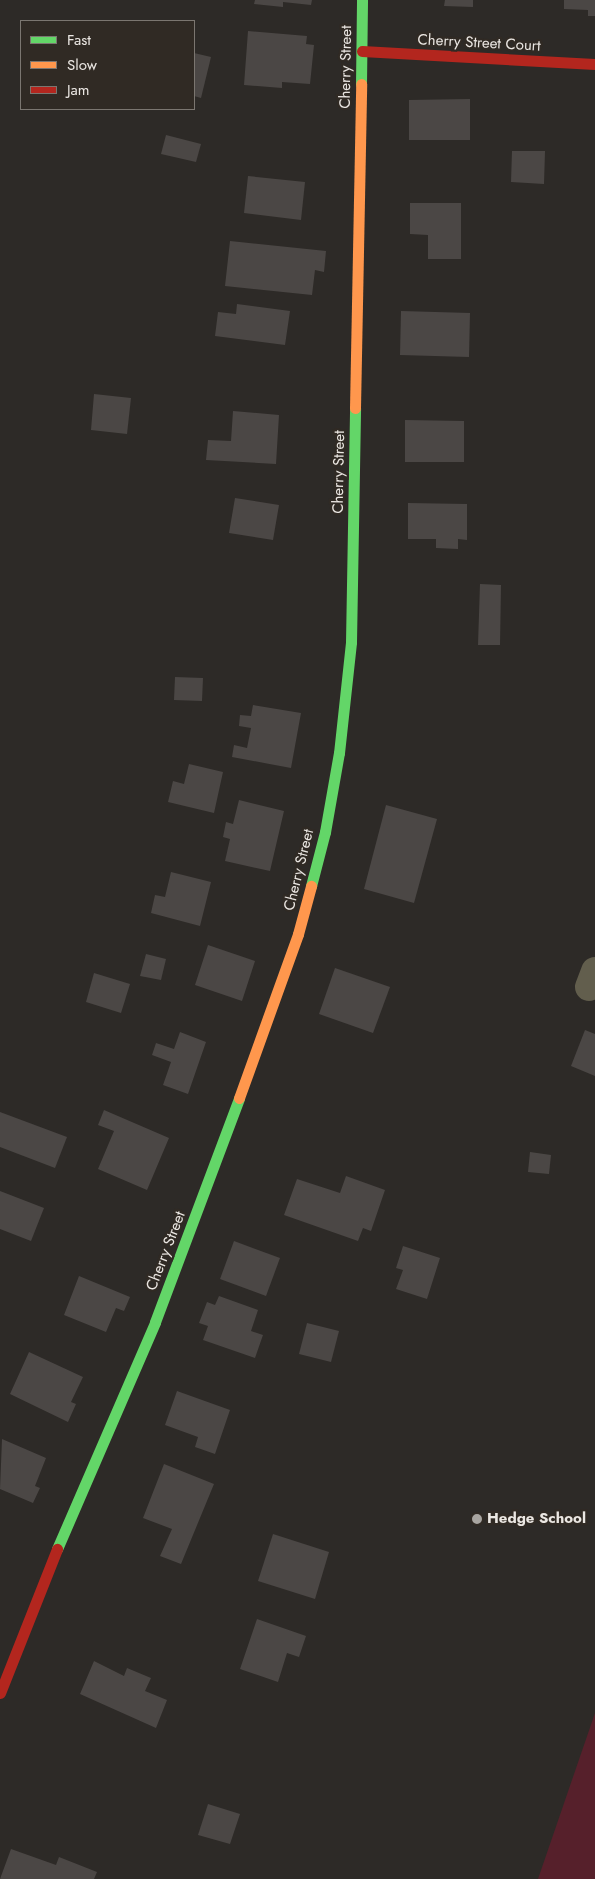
<!DOCTYPE html>
<style>
body{margin:0}
#map{position:relative;width:595px;height:1879px;overflow:hidden;background:#2d2a27;font-family:Jost,sans-serif}
div>[style]{position:absolute}
[style*='--x']{left:calc(var(--x)*1px);top:calc(var(--y)*1px);width:calc(var(--w)*1px);rotate:calc(var(--a)*1deg)}
.green>*{inset:0;background:#56202b}
.building>*{inset:0;background:#4b4745}
.street>*{height:28px;margin:-14px;padding:0 14px;transform-origin:14px;border-radius:14px;background:#625e4d}
.fast>*{height:11px;margin:-5.5px;padding:0 5.5px;transform-origin:5.5px;border-radius:5.5px;background:#63d668}
.slow>*{height:11px;margin:-5.5px;padding:0 5.5px;transform-origin:5.5px;border-radius:5.5px;background:#ff974d}
.jam>*{height:11px;margin:-5.5px;padding:0 5.5px;transform-origin:5.5px;border-radius:5.5px;background:#b3261e}
.dots>*{width:14px;height:14px;translate:-50% -50%;box-sizing:border-box;border:2px solid #302a24;border-radius:50%}
span{translate:-50% -50%;white-space:nowrap;text-align:center;line-height:1.15;-webkit-text-stroke:4.5px #302a24;paint-order:stroke}
.street-label{font-size:15px;color:#ebe7e3}
.poi-label{font-size:15px;color:#ebe7e3;font-weight:700}
.left{translate:0 -50%;text-align:left}
.legend{position:absolute;left:20px;top:20px;width:175px;height:90px;box-sizing:border-box;background:#302a24;border:1px solid #7b7670;margin:0;padding:6px 9px;list-style:none;font-size:15px;color:#ebe7e3}
.legend li{display:flex;align-items:center;gap:10px;height:25px}
.legend b{width:25px;border:1px solid #7b7670}
</style>
<div id="map">
<div class="green">
<i style="clip-path:polygon(595px 1713px,595px 1879px,538px 1879px)"></i>
</div>
<div class="building">
<i style="clip-path:polygon(255px 0,312px 0,311px 5px,283px 2px,283px 7px,254px 4px)"></i>
<i style="clip-path:polygon(445px 0,473px 0,473px 7px,444px 6px)"></i>
<i style="clip-path:polygon(564px 0,595px 0,595px 16px,588px 16px,588px 10px,564px 9px)"></i>
<i style="clip-path:polygon(248px 31px,307px 36px,306px 44px,314px 45px,310px 84px,282px 82px,282px 88px,244px 85px)"></i>
<i style="clip-path:polygon(194px 53px,211px 57px,201px 98px,194px 96px)"></i>
<i style="clip-path:polygon(470px 99px,470px 140px,409px 140px,409px 100px)"></i>
<i style="clip-path:polygon(166px 135px,201px 144px,196px 162px,161px 154px)"></i>
<i style="clip-path:polygon(512px 151px,545px 151px,544px 184px,511px 182px)"></i>
<i style="clip-path:polygon(248px 176px,305px 182px,301px 220px,244px 213px)"></i>
<i style="clip-path:polygon(410px 203px,461px 203px,461px 259px,428px 259px,428px 235px,410px 234px)"></i>
<i style="clip-path:polygon(230px 241px,326px 251px,324px 272px,315px 270px,312px 295px,225px 286px)"></i>
<i style="clip-path:polygon(237px 304px,290px 311px,285px 345px,215px 336px,218px 312px,236px 314px)"></i>
<i style="clip-path:polygon(401px 311px,470px 313px,469px 357px,400px 355px)"></i>
<i style="clip-path:polygon(94px 394px,131px 398px,127px 434px,91px 430px)"></i>
<i style="clip-path:polygon(233px 411px,279px 415px,276px 464px,206px 460px,208px 440px,231px 441px)"></i>
<i style="clip-path:polygon(405px 420px,464px 421px,464px 462px,405px 462px)"></i>
<i style="clip-path:polygon(235px 498px,279px 505px,273px 540px,229px 533px)"></i>
<i style="clip-path:polygon(408px 503px,467px 504px,467px 540px,458px 539px,458px 549px,436px 548px,436px 539px,408px 539px)"></i>
<i style="clip-path:polygon(480px 584px,501px 585px,500px 645px,478px 645px)"></i>
<i style="clip-path:polygon(175px 677px,203px 678px,202px 701px,174px 700px)"></i>
<i style="clip-path:polygon(253px 705px,301px 713px,291px 768px,232px 757px,234px 745px,247px 748px,251px 728px,239px 726px,240px 715px,251px 716px)"></i>
<i style="clip-path:polygon(189px 764px,223px 772px,214px 813px,168px 802px,173px 781px,184px 784px)"></i>
<i style="clip-path:polygon(239px 800px,284px 811px,270px 871px,225px 861px,230px 839px,223px 837px,226px 822px,233px 824px)"></i>
<i style="clip-path:polygon(386px 805px,437px 819px,414px 903px,364px 889px)"></i>
<i style="clip-path:polygon(171px 872px,211px 882px,200px 926px,151px 913px,155px 895px,165px 897px)"></i>
<i style="clip-path:polygon(208px 945px,255px 961px,242px 1001px,195px 985px)"></i>
<i style="clip-path:polygon(146px 954px,166px 959px,161px 980px,140px 976px)"></i>
<i style="clip-path:polygon(335px 968px,390px 987px,373px 1033px,319px 1014px)"></i>
<i style="clip-path:polygon(94px 973px,130px 984px,121px 1013px,86px 1002px)"></i>
<i style="clip-path:polygon(585px 1030px,595px 1034px,595px 1076px,571px 1066px)"></i>
<i style="clip-path:polygon(180px 1032px,206px 1042px,188px 1094px,163px 1085px,171px 1062px,152px 1055px,156px 1043px,174px 1049px)"></i>
<i style="clip-path:polygon(104px 1110px,169px 1138px,147px 1190px,98px 1169px,114px 1131px,98px 1125px)"></i>
<i style="clip-path:polygon(0 1112px,67px 1137px,55px 1168px,0 1147px)"></i>
<i style="clip-path:polygon(530px 1152px,551px 1155px,549px 1174px,528px 1172px)"></i>
<i style="clip-path:polygon(346px 1176px,385px 1190px,371px 1231px,363px 1228px,358px 1241px,284px 1215px,297px 1179px,340px 1193px)"></i>
<i style="clip-path:polygon(0 1191px,44px 1208px,31px 1241px,0 1229px)"></i>
<i style="clip-path:polygon(234px 1241px,280px 1258px,266px 1296px,220px 1279px)"></i>
<i style="clip-path:polygon(403px 1246px,440px 1258px,427px 1299px,396px 1289px,403px 1270px,396px 1268px)"></i>
<i style="clip-path:polygon(79px 1276px,130px 1297px,124px 1311px,116px 1308px,106px 1332px,64px 1315px)"></i>
<i style="clip-path:polygon(219px 1296px,258px 1310px,251px 1331px,263px 1335px,255px 1358px,203px 1340px,208px 1326px,199px 1323px,207px 1302px,215px 1305px)"></i>
<i style="clip-path:polygon(307px 1323px,339px 1331px,331px 1362px,299px 1354px)"></i>
<i style="clip-path:polygon(29px 1352px,83px 1377px,71px 1402px,76px 1404px,68px 1422px,10px 1394px)"></i>
<i style="clip-path:polygon(177px 1391px,230px 1410px,215px 1454px,195px 1447px,198px 1437px,165px 1425px)"></i>
<i style="clip-path:polygon(2px 1439px,46px 1458px,35px 1486px,40px 1488px,33px 1503px,0 1489px)"></i>
<i style="clip-path:polygon(164px 1464px,214px 1484px,181px 1564px,160px 1556px,172px 1529px,143px 1518px)"></i>
<i style="clip-path:polygon(273px 1534px,329px 1552px,315px 1599px,258px 1581px)"></i>
<i style="clip-path:polygon(257px 1619px,306px 1636px,299px 1657px,287px 1653px,278px 1682px,240px 1669px)"></i>
<i style="clip-path:polygon(94px 1661px,124px 1676px,127px 1668px,151px 1678px,145px 1691px,167px 1700px,156px 1728px,80px 1694px)"></i>
<i style="clip-path:polygon(208px 1804px,240px 1814px,230px 1844px,198px 1835px)"></i>
<i style="clip-path:polygon(11px 1849px,56px 1865px,59px 1857px,97px 1872px,94px 1879px,0 1879px)"></i>
</div>
<div class="street">
<i style="--x:589;--y:987;--w:17;--a:-69"></i>
</div>
<div class="fast">
<i style="--x:361;--y:84;--w:84;--a:-89.3"></i>
<i style="--x:311;--y:886;--w:56;--a:-75.5"></i>
<i style="--x:325;--y:832;--w:80;--a:-80"></i>
<i style="--x:339;--y:753;--w:112;--a:-83.8"></i>
<i style="--x:351;--y:642;--w:234;--a:-89"></i>
<i style="--x:57;--y:1549;--w:247;--a:-66.6"></i>
<i style="--x:155;--y:1322;--w:239;--a:-69.4"></i>
</div>
<div class="slow">
<i style="--x:355;--y:408;--w:324;--a:-88.9"></i>
<i style="--x:239;--y:1098;--w:174;--a:-70.2"></i>
<i style="--x:298;--y:934;--w:50;--a:-74.8"></i>
</div>
<div class="jam">
<i style="--x:362;--y:51;--w:233;--a:3.2"></i>
<i style="--x:0;--y:1693;--w:155;--a:-68.4"></i>
</div>
<div class="dots">
<i style="left:477px;top:1519px;background:#a8a5a1"></i>
</div>
<div class="street-label">
<span style="left:479px;top:43px;rotate:3deg">Cherry Street Court</span>
<span style="left:346px;top:67px;rotate:-89deg">Cherry Street</span>
<span style="left:339px;top:472px;rotate:-89deg">Cherry Street</span>
<span style="left:299px;top:870px;rotate:-76deg">Cherry Street</span>
<span style="left:166px;top:1251px;rotate:-69deg">Cherry Street</span>
</div>
<div class="poi-label">
<span class="left" style="left:487px;top:1519px">Hedge School</span>
</div>
<ul class="legend">
<li><b style="height:6px;background:#63d668"></b>Fast</li>
<li><b style="height:6px;background:#ff974d"></b>Slow</li>
<li><b style="height:6px;background:#b3261e"></b>Jam</li>
</ul>
</div>
